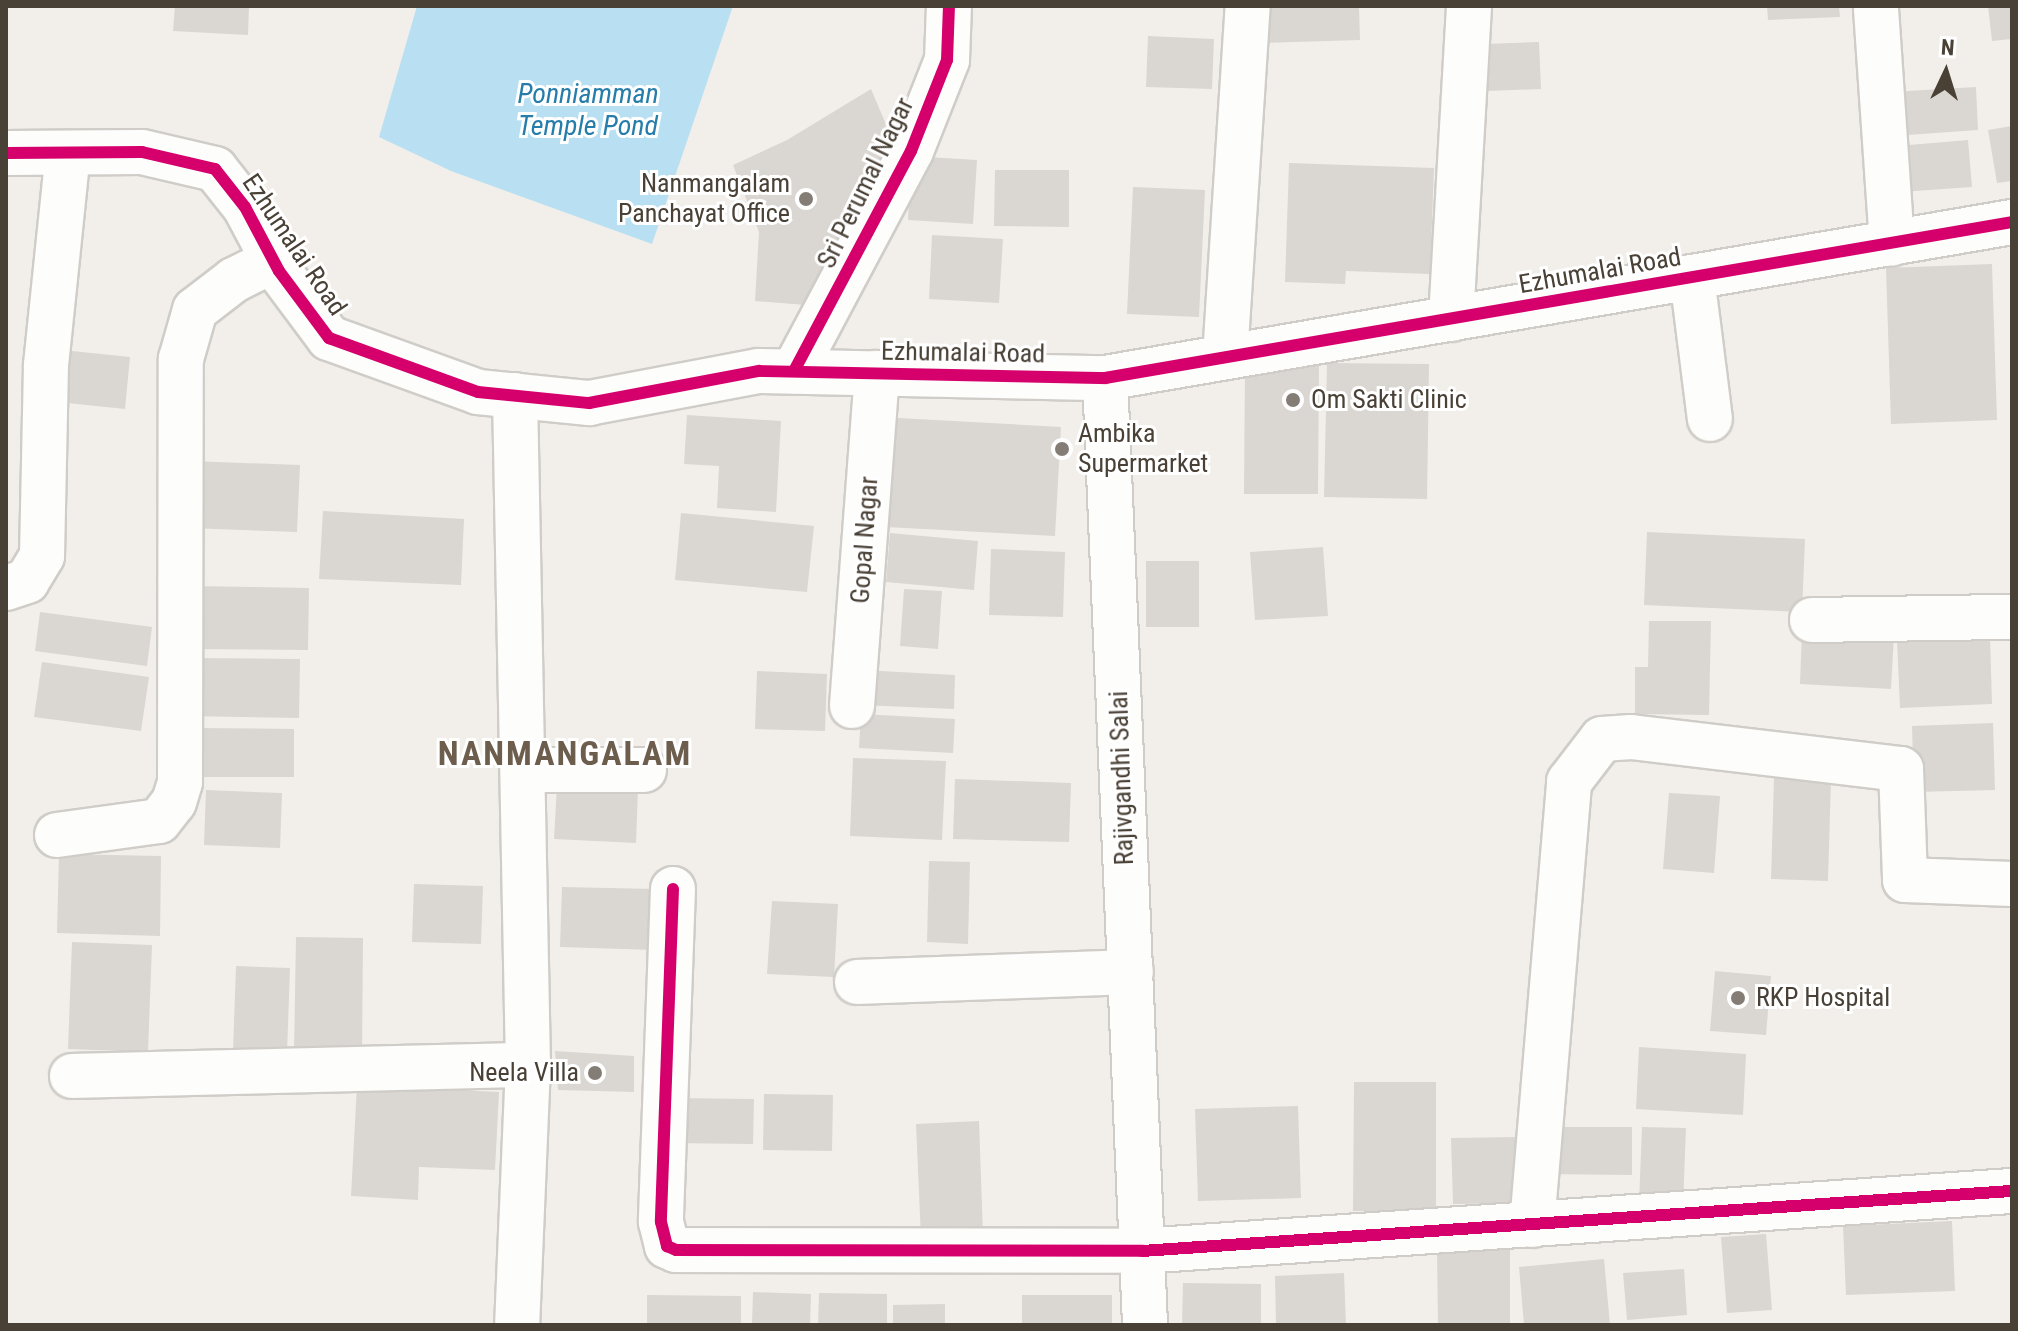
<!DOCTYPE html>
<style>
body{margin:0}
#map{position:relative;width:2018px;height:1331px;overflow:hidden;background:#f2efeb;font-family:"Roboto Condensed",sans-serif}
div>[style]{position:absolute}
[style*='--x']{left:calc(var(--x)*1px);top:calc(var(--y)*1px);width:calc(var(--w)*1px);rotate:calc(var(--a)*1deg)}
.water>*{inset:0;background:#b9e0f2}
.building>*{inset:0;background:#dad6d2}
.roads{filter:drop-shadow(2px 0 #d0cdc8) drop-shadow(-2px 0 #d0cdc8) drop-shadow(0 2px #d0cdc8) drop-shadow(0 -2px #d0cdc8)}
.minor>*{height:44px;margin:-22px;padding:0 22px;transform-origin:22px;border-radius:22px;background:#fdfdfc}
.cycleway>*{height:12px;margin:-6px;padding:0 6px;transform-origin:6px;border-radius:6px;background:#d6006c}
.dots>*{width:22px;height:22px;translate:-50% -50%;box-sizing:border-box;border:4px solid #fff;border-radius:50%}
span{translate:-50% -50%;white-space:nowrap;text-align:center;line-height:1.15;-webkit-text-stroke:6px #fff;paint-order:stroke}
.street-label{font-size:26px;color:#494036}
.poi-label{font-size:26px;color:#494036}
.right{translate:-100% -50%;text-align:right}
.left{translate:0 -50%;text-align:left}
.water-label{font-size:28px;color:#267daa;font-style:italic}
.district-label{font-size:34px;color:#6c5d4c;font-weight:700;letter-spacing:2px}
.frame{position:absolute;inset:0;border:8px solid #494036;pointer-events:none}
.north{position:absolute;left:1906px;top:32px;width:80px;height:80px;-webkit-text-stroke:6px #fff;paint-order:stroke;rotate:4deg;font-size:22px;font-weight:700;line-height:32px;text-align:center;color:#494036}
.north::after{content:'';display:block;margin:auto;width:28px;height:36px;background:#494036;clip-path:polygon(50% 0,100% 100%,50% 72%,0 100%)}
</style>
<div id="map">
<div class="water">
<i style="clip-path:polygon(417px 6px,733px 6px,652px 244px,451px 171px,379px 137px)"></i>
</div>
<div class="building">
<i style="clip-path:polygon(175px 6px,249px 6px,248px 35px,173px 31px)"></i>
<i style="clip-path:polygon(1262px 6px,1359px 6px,1360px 40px,1263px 43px)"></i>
<i style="clip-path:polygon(1767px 6px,1839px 6px,1840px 17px,1768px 20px)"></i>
<i style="clip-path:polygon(1988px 6px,2012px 6px,2012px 39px,1992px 41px)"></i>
<i style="clip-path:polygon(1148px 36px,1214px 39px,1212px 89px,1146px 87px)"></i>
<i style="clip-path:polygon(1539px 42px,1541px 89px,1487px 91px,1485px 44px)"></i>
<i style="clip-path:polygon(1976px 87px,1978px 130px,1893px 136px,1890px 92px)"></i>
<i style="clip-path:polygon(871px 89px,896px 148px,806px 305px,755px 301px,759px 232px,733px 165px,787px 140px)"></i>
<i style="clip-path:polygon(2012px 126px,2012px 181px,1997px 183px,1988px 130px)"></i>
<i style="clip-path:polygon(1968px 140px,1972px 187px,1900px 192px,1897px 146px)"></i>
<i style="clip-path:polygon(911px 156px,977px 160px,973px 224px,908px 220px)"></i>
<i style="clip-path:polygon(1289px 163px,1434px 168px,1430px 274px,1346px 271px,1345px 284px,1285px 282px)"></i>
<i style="clip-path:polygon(995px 170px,1069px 170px,1069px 227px,994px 226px)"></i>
<i style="clip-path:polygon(1133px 187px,1205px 190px,1199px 317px,1127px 314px)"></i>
<i style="clip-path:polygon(932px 235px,1003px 239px,999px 303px,929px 299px)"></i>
<i style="clip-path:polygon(1992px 264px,1997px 420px,1891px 424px,1886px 268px)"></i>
<i style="clip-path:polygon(53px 349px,130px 357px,125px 409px,48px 401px)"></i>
<i style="clip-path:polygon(1245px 363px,1319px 364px,1318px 494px,1244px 494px)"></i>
<i style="clip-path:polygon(1327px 363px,1429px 364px,1427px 499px,1324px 497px)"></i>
<i style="clip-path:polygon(687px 415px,781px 421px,776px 512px,717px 508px,719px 466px,684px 464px)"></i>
<i style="clip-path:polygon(880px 417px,1061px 427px,1055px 536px,886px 527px)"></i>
<i style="clip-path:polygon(191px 461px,300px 465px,297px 532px,188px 528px)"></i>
<i style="clip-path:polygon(323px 511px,464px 519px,461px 585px,319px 579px)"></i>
<i style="clip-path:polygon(681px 513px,814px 526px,807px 592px,675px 580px)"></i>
<i style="clip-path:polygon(1647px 532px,1805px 539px,1802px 612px,1644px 605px)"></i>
<i style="clip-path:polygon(890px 533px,978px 541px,974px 590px,886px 582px)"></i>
<i style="clip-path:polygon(1323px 547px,1328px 616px,1255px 620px,1250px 552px)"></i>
<i style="clip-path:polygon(991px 549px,1065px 552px,1063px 617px,989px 615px)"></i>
<i style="clip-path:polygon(1146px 561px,1199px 561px,1199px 627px,1146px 627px)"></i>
<i style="clip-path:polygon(188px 586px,309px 588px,308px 650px,187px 649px)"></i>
<i style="clip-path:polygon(904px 589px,942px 591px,938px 649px,900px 646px)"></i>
<i style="clip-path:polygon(40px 612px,152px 627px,147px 666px,35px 651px)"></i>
<i style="clip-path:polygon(1649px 621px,1711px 621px,1709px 715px,1635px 714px,1635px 667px,1648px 667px)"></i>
<i style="clip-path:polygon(1802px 630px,1894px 635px,1891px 689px,1800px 684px)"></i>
<i style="clip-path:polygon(1990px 637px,1992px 704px,1900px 708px,1897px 640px)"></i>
<i style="clip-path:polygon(184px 658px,300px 659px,299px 718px,183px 716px)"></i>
<i style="clip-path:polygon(42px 662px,149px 677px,141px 731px,34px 717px)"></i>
<i style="clip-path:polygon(862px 670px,955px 675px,954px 709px,861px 705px)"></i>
<i style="clip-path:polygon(757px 671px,827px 674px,825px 731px,755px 729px)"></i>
<i style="clip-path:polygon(861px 714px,955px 719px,953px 753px,859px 748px)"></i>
<i style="clip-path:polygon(1993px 723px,1995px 790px,1914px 792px,1912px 726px)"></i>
<i style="clip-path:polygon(194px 728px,294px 729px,294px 777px,193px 777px)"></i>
<i style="clip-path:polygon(853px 758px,946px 761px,942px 840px,850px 836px)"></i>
<i style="clip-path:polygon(1774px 778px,1831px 780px,1828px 881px,1771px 879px)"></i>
<i style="clip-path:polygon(955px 779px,1071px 783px,1069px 842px,953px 839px)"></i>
<i style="clip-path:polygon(557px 785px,638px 789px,636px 843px,554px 839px)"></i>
<i style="clip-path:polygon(206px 790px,282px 793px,280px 848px,204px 845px)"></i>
<i style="clip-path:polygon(1669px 793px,1720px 796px,1714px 873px,1663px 869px)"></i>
<i style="clip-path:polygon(59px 854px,161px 856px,160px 936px,57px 933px)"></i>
<i style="clip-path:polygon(929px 861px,970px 862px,968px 944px,927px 942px)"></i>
<i style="clip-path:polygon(414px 884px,483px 886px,481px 944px,412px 942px)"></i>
<i style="clip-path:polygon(562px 887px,656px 889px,654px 950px,560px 947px)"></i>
<i style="clip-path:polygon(772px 901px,838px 904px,834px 977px,767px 974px)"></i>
<i style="clip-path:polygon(296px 937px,363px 938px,362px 1055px,294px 1054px)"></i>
<i style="clip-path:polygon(72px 942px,152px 945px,148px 1052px,68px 1049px)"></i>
<i style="clip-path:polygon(236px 966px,290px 968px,287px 1053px,233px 1051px)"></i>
<i style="clip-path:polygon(1715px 971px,1771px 976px,1766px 1035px,1710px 1031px)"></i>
<i style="clip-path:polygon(1639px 1047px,1746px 1054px,1743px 1115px,1636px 1109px)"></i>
<i style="clip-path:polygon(555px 1051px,634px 1056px,634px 1092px,558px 1090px)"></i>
<i style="clip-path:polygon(1354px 1082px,1436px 1082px,1436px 1211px,1353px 1211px)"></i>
<i style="clip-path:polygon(357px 1085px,499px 1092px,495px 1170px,419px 1167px,418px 1200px,351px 1196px)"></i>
<i style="clip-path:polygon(764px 1094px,833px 1095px,832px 1151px,763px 1150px)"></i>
<i style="clip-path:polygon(671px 1098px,754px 1099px,753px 1144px,670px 1143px)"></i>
<i style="clip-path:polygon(1298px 1106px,1301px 1198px,1198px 1201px,1195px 1109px)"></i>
<i style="clip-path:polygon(979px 1121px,983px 1235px,921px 1238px,916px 1124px)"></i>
<i style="clip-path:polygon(1541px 1127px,1632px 1127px,1632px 1175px,1540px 1174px)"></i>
<i style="clip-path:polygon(1642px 1127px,1686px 1128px,1683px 1205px,1639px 1203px)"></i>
<i style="clip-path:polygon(1518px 1137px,1519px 1203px,1453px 1204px,1451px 1138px)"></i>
<i style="clip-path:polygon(1952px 1221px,1955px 1291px,1846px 1295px,1843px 1226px)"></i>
<i style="clip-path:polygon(1766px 1234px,1772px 1310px,1727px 1313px,1721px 1237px)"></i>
<i style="clip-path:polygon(1510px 1248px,1510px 1325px,1438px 1325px,1437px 1249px)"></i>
<i style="clip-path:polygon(1604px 1259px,1610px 1325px,1524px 1325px,1519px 1267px)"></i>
<i style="clip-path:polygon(1684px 1269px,1687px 1315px,1627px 1320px,1623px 1273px)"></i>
<i style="clip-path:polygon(1344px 1273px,1346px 1325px,1276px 1325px,1275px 1276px)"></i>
<i style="clip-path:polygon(1183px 1283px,1261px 1284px,1261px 1325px,1182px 1325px)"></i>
<i style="clip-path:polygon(753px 1292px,811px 1294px,810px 1325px,752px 1325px)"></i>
<i style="clip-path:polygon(819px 1293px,887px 1294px,887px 1325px,818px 1325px)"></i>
<i style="clip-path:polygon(647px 1295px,741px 1296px,741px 1325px,647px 1325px)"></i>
<i style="clip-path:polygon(1022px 1295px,1112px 1295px,1112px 1325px,1022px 1325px)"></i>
<i style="clip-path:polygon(945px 1304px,945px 1325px,893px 1325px,893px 1305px)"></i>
</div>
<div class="roads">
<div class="minor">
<i style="--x:1876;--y:9;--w:235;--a:86.1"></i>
<i style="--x:6;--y:153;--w:136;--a:-0.4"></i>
<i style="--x:142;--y:152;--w:75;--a:13.1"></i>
<i style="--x:215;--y:169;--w:48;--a:51.7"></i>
<i style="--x:245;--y:207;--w:72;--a:62"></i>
<i style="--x:279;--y:271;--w:84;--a:53.3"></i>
<i style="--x:329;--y:338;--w:158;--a:19.9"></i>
<i style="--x:478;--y:392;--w:112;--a:5.7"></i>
<i style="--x:589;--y:403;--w:173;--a:-10.7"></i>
<i style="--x:759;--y:371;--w:346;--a:1.2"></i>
<i style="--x:1105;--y:378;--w:920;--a:-9.76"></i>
<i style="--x:1692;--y:277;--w:143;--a:82.8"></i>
<i style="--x:1451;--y:319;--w:314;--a:-86.7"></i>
<i style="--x:1225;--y:357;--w:352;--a:-86.3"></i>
<i style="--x:794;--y:371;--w:249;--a:-62"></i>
<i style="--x:911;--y:151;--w:98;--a:-68.4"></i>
<i style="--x:947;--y:60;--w:54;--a:-87.9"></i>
<i style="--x:1105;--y:378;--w:948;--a:87.58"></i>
<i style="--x:515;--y:395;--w:670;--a:88.89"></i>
<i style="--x:528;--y:1065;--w:260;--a:92.4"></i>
<i style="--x:6;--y:588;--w:22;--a:-18"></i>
<i style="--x:27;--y:581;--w:29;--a:-59"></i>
<i style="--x:42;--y:556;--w:191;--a:-88.8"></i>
<i style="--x:46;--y:365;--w:213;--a:-84.1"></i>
<i style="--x:1812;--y:620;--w:200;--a:-0.9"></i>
<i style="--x:852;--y:706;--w:334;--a:-85.7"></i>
<i style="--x:523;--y:770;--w:121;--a:0"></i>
<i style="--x:57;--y:835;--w:103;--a:-7.8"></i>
<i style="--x:159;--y:821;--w:24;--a:-52"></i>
<i style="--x:174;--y:802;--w:21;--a:-73"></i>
<i style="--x:180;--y:782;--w:423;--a:-89.9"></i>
<i style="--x:181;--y:359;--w:51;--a:-74.1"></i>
<i style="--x:195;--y:310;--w:49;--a:-37.6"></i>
<i style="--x:234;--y:280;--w:45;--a:-26.6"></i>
<i style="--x:673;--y:889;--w:333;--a:92.1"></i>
<i style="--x:661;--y:1222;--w:25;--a:76"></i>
<i style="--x:667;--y:1246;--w:10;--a:24"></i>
<i style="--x:676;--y:1250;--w:466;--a:0.1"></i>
<i style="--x:1142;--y:1251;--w:872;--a:-3.95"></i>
<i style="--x:857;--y:982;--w:274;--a:-2.1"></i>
<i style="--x:72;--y:1076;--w:456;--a:-1.4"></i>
<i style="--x:1532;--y:1225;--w:445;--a:-85.2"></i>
<i style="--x:1569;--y:782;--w:54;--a:-52.5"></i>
<i style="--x:1602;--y:739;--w:29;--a:-4"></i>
<i style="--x:1631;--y:737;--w:272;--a:6.8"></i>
<i style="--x:1901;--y:769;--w:111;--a:87.9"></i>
<i style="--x:1905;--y:880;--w:107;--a:2.1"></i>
</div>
</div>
<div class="cycleway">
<i style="--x:6;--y:153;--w:136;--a:-0.4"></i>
<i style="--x:142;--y:152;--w:75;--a:13.1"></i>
<i style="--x:215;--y:169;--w:48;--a:51.7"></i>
<i style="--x:245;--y:207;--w:72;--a:62"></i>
<i style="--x:279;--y:271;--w:84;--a:53.3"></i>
<i style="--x:329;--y:338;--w:158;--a:19.9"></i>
<i style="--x:478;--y:392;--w:112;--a:5.7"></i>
<i style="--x:589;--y:403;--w:173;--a:-10.7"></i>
<i style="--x:759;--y:371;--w:346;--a:1.2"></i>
<i style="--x:1105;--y:378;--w:920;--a:-9.76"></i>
<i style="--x:794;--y:371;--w:249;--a:-62"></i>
<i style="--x:911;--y:151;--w:98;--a:-68.4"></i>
<i style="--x:947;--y:60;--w:54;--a:-87.9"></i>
<i style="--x:673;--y:889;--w:333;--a:92.1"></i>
<i style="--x:661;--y:1222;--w:25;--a:76"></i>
<i style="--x:667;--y:1246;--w:10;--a:24"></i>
<i style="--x:676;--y:1250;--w:466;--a:0.1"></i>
<i style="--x:1142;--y:1251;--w:872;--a:-3.95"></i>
</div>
<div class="dots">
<i style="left:806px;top:199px;background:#847d75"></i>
<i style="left:1293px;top:400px;background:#847d75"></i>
<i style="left:1062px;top:449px;background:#847d75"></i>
<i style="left:1738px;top:998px;background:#847d75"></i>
<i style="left:595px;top:1073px;background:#847d75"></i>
</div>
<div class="street-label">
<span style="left:866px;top:183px;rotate:-64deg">Sri Perumal Nagar</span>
<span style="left:294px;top:245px;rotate:56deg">Ezhumalai Road</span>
<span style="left:1600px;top:271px;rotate:-10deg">Ezhumalai Road</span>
<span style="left:963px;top:353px;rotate:1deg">Ezhumalai Road</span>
<span style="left:865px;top:540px;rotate:-86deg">Gopal Nagar</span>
<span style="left:1122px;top:778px;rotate:-92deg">Rajivgandhi Salai</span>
</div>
<div class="poi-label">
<span class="right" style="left:790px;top:199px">Nanmangalam<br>Panchayat Office</span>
<span class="left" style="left:1311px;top:400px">Om Sakti Clinic</span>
<span class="left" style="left:1078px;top:449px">Ambika<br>Supermarket</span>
<span class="left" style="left:1756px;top:998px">RKP Hospital</span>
<span class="right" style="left:579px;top:1073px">Neela Villa</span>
</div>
<div class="water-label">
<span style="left:588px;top:110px">Ponniamman<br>Temple Pond</span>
</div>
<div class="district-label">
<span style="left:565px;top:754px">NANMANGALAM</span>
</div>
<div class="frame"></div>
<div class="north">N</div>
</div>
